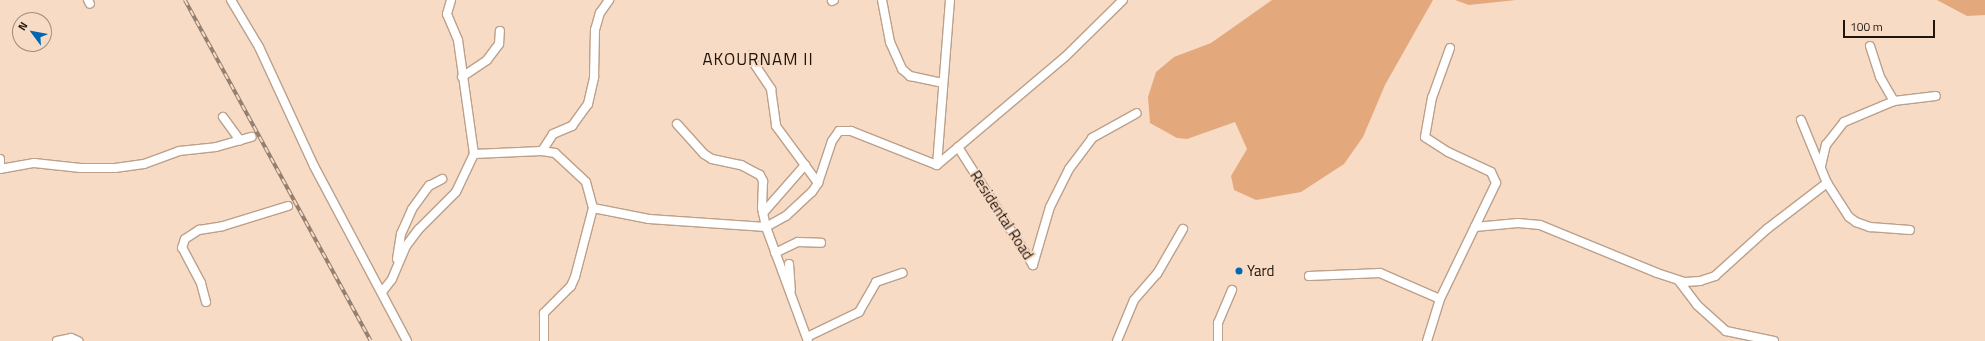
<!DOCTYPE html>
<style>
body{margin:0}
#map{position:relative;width:1985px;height:341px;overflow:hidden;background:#f8dbc5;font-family:"Titillium Web",sans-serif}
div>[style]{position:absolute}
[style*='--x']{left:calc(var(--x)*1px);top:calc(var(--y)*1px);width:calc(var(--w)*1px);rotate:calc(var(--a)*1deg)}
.green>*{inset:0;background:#e3a97d}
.roads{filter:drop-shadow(1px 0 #bba08b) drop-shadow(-1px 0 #bba08b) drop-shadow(0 1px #bba08b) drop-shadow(0 -1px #bba08b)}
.minor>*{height:8px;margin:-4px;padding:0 4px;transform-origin:4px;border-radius:4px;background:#fff}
.rail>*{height:3.5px;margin-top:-1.75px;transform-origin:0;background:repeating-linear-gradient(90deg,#f8dbc5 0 6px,#948070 0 12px);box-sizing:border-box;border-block:1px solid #948070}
.dots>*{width:11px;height:11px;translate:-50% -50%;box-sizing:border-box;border:2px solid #f8dbc5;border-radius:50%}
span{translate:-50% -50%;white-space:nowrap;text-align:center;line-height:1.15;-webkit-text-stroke:4px #f8dbc5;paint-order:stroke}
.street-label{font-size:15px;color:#1f150d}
.poi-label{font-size:15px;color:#1f150d}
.left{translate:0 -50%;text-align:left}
.quarter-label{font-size:17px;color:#1f150d;letter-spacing:1px}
.north{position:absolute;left:12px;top:12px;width:40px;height:40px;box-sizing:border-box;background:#f8dbc5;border:1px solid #a18c7b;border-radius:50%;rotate:302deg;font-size:11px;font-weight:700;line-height:16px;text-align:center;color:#1f150d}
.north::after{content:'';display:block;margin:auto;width:14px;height:18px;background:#0167b3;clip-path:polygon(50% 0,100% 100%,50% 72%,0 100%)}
.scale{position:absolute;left:1843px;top:20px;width:92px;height:18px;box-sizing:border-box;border:2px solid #1f150d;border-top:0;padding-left:5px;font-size:12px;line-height:14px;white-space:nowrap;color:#1f150d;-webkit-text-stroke:3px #f8dbc5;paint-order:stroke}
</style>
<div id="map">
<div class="green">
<i style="clip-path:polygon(1272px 0,1433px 0,1385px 85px,1363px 137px,1344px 164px,1301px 192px,1256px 200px,1234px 190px,1231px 176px,1247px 149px,1235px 122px,1187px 139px,1177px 138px,1150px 123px,1148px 97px,1156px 72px,1174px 57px,1211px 43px)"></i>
<i style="clip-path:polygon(1455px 0,1516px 0,1469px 5px)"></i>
<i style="clip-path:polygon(1985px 0,1985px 15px,1967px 16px,1937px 0)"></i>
</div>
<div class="roads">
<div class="minor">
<i style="--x:88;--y:0;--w:4;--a:63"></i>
<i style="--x:231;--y:0;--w:55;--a:59.2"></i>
<i style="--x:259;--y:47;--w:131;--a:65.2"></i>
<i style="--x:314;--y:166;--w:198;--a:62"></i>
<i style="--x:882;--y:0;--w:43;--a:79.2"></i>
<i style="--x:890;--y:42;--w:30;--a:66"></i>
<i style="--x:902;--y:69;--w:11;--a:41"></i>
<i style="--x:910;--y:76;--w:33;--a:12"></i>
<i style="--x:832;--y:1;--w:2;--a:-27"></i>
<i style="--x:1870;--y:46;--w:33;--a:72"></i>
<i style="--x:1880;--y:77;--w:28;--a:60"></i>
<i style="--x:749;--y:56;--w:40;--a:56"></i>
<i style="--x:771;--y:89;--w:37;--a:82"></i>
<i style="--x:776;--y:126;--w:71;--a:53.6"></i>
<i style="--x:462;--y:77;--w:30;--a:-34"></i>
<i style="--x:487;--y:60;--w:20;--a:-53"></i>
<i style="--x:499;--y:44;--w:13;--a:-86"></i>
<i style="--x:223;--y:117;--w:29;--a:54"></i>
<i style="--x:1801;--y:120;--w:68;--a:67.6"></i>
<i style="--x:677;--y:124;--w:40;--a:48"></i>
<i style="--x:704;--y:154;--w:9;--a:32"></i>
<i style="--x:712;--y:159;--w:30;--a:12"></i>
<i style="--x:741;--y:165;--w:21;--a:28"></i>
<i style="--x:760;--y:175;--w:7;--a:63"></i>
<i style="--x:763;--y:181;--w:27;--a:92"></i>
<i style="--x:762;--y:208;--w:19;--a:78"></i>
<i style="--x:766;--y:227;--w:121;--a:69.8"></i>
<i style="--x:958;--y:147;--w:140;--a:57.6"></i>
<i style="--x:1033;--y:265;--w:60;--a:-73.7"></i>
<i style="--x:1050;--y:207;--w:42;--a:-63.4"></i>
<i style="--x:1069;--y:169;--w:39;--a:-53"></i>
<i style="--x:1092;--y:138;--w:51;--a:-29.1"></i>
<i style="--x:542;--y:151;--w:20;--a:-57"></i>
<i style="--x:553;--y:134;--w:21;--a:-23"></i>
<i style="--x:572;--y:126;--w:27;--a:-54"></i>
<i style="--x:588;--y:104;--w:28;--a:-77"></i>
<i style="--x:594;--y:77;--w:47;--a:-88.8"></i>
<i style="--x:595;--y:30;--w:18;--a:-74"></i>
<i style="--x:600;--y:13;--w:16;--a:-55"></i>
<i style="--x:474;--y:154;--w:68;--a:-2.5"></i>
<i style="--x:542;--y:151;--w:13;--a:9"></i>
<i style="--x:555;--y:153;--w:42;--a:43.1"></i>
<i style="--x:586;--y:182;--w:27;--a:75"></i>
<i style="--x:0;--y:159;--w:10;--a:90"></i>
<i style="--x:937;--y:165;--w:167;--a:-40.2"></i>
<i style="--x:1065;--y:57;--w:81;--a:-44.5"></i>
<i style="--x:937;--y:165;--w:166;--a:-85.5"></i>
<i style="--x:1821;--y:166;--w:22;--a:-77"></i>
<i style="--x:1826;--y:145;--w:29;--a:-52"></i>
<i style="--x:1844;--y:122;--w:54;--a:-22.8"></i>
<i style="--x:1894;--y:101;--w:42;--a:-6.8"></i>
<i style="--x:0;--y:169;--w:35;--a:-10"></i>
<i style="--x:34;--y:163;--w:47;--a:6.1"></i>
<i style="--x:81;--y:168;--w:34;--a:0"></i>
<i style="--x:115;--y:168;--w:29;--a:-8"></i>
<i style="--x:144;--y:164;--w:37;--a:-20"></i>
<i style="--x:179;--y:151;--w:37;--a:-6"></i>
<i style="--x:216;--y:147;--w:37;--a:-16"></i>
<i style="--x:763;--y:213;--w:64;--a:-48.8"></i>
<i style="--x:1475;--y:227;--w:43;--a:-5.3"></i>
<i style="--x:1518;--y:223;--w:22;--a:5"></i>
<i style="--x:1540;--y:225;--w:126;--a:22.3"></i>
<i style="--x:1657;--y:273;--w:29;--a:18"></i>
<i style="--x:1685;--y:282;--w:15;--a:-4"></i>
<i style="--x:1700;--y:281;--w:16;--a:-18"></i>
<i style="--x:1715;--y:276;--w:70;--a:-42.1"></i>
<i style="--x:1767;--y:229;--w:76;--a:-37.5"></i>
<i style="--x:1827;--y:183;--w:40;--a:57.1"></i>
<i style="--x:1849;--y:217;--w:9;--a:36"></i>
<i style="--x:1856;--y:222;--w:15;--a:20"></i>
<i style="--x:1870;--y:227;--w:40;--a:4.3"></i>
<i style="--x:775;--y:253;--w:25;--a:-26"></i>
<i style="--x:798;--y:242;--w:23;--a:2"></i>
<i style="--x:397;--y:259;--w:25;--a:-81"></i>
<i style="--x:401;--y:234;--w:27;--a:-66"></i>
<i style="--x:412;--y:209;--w:29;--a:-54"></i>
<i style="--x:429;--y:186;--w:15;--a:-28"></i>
<i style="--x:789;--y:264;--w:26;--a:86"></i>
<i style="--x:1309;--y:276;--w:71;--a:-2.4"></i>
<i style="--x:1380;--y:273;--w:65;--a:23.4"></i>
<i style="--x:1679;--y:281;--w:30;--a:53"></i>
<i style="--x:1697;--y:305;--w:39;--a:42"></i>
<i style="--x:1726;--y:331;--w:49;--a:11.8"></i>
<i style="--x:382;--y:292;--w:16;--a:-52"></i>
<i style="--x:392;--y:279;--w:36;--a:-67"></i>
<i style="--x:406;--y:246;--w:21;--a:-53"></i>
<i style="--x:419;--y:229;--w:52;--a:-45"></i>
<i style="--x:456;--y:192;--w:42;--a:-64.7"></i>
<i style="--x:474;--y:154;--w:115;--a:-98"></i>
<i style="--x:458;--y:40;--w:28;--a:-113"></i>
<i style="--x:447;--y:14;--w:15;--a:-74"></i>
<i style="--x:206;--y:302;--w:20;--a:-105"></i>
<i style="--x:201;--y:283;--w:40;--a:-118"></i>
<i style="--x:182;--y:248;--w:9;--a:-72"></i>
<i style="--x:185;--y:239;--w:17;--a:-33"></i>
<i style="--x:199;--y:230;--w:24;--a:-9"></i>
<i style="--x:223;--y:226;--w:68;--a:-17.1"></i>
<i style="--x:807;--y:337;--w:58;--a:-25.7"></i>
<i style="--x:859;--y:312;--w:34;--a:-60"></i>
<i style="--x:876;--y:282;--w:28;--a:-19"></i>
<i style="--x:57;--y:341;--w:14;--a:-12"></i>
<i style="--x:71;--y:338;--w:8;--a:23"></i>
<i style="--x:544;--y:341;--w:28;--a:-90"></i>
<i style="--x:544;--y:313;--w:38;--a:-45"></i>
<i style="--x:571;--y:286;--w:10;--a:-66"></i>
<i style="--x:575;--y:277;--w:71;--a:-75.4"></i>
<i style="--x:593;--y:208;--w:57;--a:11.1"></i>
<i style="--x:649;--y:219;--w:117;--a:3.9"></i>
<i style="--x:766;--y:227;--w:23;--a:-29"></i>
<i style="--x:786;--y:216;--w:35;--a:-43"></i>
<i style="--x:812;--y:192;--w:11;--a:-56"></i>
<i style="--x:818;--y:183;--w:44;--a:-71.6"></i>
<i style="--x:832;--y:141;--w:12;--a:-55"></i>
<i style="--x:839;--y:131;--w:12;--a:0"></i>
<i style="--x:851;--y:131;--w:92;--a:21.6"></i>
<i style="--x:1117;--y:341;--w:44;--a:-67.5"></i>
<i style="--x:1134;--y:300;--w:35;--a:-49"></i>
<i style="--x:1157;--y:274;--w:52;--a:-60"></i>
<i style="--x:1218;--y:341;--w:18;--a:-90"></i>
<i style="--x:1218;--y:323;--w:36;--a:-67"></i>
<i style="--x:1427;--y:341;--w:44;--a:-72.8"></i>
<i style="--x:1440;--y:299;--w:129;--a:-64.2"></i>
<i style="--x:1496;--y:183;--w:12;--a:-114"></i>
<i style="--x:1491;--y:172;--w:47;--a:-155.1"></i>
<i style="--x:1448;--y:152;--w:27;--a:-147"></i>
<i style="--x:1425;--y:137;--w:40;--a:-80"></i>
<i style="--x:1432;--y:98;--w:53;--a:-70.2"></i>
</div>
</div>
<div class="rail">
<i style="--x:185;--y:0;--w:388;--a:61.4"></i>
</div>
<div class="dots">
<i style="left:1239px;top:271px;background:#0167b3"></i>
</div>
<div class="street-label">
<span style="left:1002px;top:215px;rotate:57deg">Residental Road</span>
</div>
<div class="poi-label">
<span class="left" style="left:1247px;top:271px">Yard</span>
</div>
<div class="quarter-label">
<span style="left:758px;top:60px">AKOURNAM II</span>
</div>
<div class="north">N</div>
<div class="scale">100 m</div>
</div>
